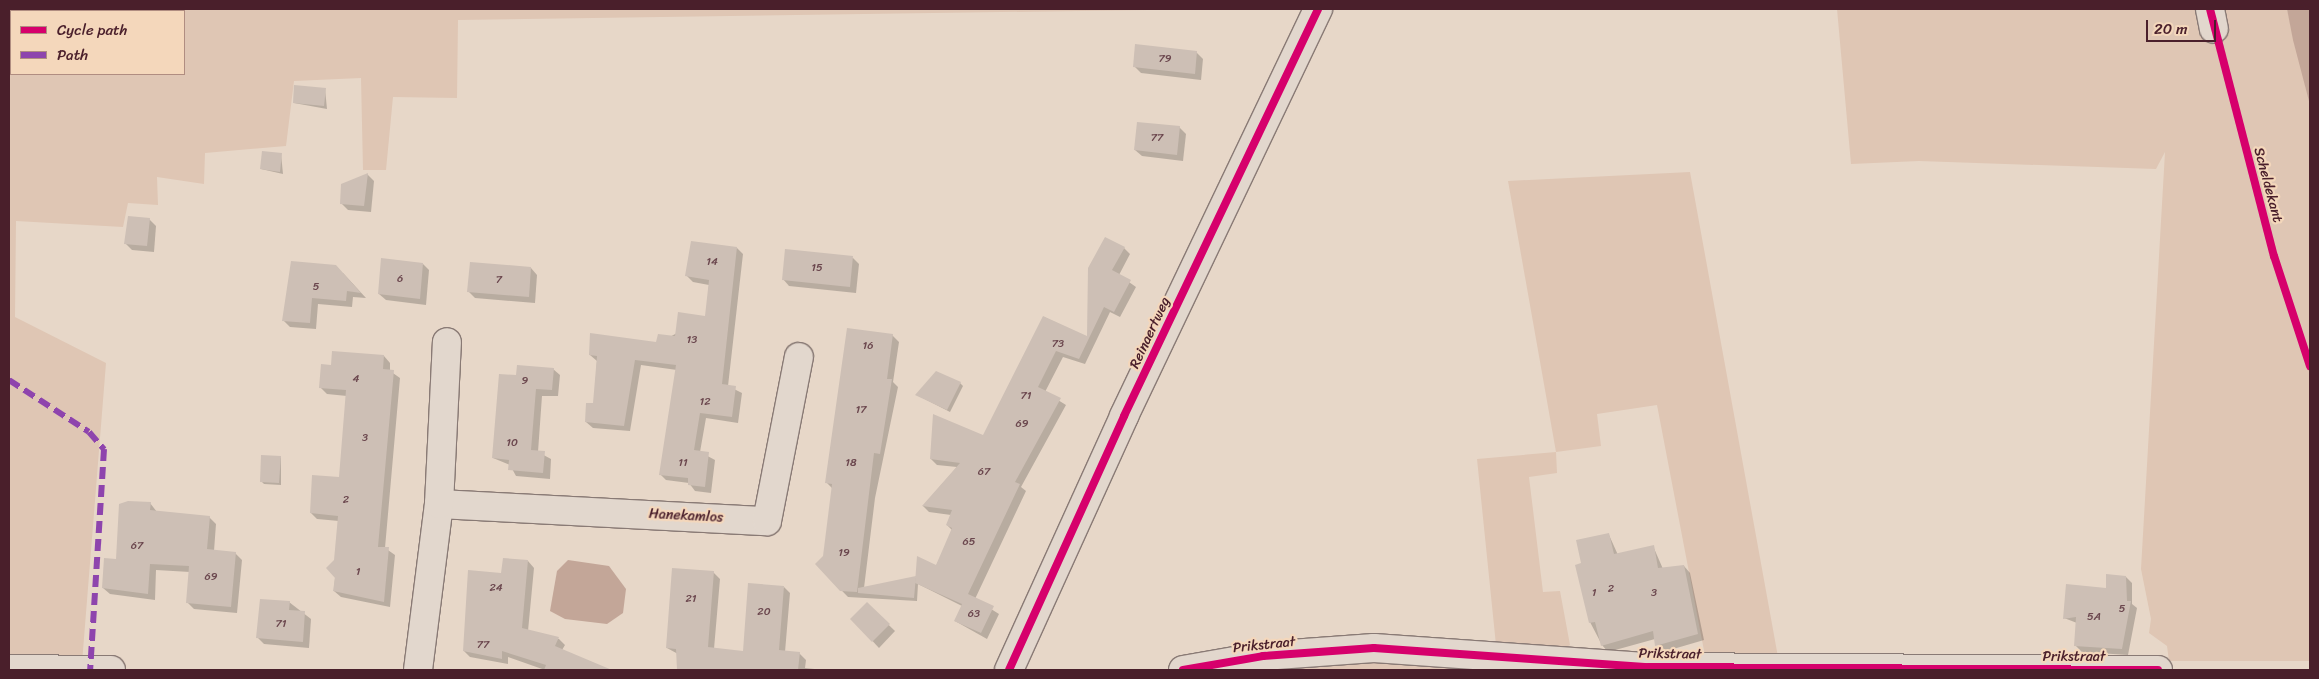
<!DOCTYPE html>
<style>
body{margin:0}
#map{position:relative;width:2319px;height:679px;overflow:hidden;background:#e7d7c8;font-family:Sriracha,sans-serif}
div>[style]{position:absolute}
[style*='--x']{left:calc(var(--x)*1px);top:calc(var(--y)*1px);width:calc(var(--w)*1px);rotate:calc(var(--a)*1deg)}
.green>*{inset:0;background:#dfc6b4}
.water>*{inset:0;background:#c3a698}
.shadow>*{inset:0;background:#0003}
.building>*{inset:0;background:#cdbfb5}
.roads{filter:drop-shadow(1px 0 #897a75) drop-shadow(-1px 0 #897a75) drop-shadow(0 1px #897a75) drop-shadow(0 -1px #897a75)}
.minor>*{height:28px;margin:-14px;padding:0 14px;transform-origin:14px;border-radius:14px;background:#e2d7cd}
.major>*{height:28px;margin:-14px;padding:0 14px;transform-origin:14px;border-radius:14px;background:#e2d7cd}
.quiet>*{height:6px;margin-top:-3px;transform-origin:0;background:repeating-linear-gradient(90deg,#8e44ad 0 12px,transparent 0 18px)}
.cycleway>*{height:8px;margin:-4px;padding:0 4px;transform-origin:4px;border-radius:4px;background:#d6006c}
span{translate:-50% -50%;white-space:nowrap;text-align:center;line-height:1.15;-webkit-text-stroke:4.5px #f4d7bb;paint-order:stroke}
.number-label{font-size:11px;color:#6b474e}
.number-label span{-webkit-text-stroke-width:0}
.street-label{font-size:14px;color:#4a1f2b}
.frame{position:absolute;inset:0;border:10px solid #4a1f2b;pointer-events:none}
.legend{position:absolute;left:10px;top:10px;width:175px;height:65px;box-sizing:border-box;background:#f4d7bb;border:1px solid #b08d81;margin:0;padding:6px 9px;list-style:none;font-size:15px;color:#4a1f2b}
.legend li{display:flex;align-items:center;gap:10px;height:25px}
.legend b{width:25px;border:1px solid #b08d81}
.scale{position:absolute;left:2146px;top:20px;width:70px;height:22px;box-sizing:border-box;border:2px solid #4a1f2b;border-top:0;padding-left:6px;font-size:15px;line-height:18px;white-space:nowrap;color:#4a1f2b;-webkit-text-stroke:4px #f4d7bb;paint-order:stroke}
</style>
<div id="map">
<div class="green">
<i style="clip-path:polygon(evenodd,9px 9px,1214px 9px,458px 20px,457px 98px,393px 97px,386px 170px,363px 170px,361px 78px,294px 81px,286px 146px,205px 153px,204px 184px,157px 177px,158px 205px,128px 203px,123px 227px,16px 221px,15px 317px,106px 363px,82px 663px,9px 661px,9px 9px,11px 11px,184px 11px,184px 74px,11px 74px,11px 11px)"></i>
<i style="clip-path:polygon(1837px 9px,2287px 9px,2310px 105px,2310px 661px,2169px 661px,2167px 646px,2149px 633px,2151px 619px,2141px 569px,2165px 152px,2156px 169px,1919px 161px,1851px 164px)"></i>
<i style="clip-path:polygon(1690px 172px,1778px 657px,1706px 661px,1657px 405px,1597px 414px,1601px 446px,1556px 452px,1557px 473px,1529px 477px,1543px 592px,1560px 591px,1570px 645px,1561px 650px,1496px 645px,1477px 459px,1556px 452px,1508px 181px)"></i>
<i style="clip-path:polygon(1366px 658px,1578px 670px,1247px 670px)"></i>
</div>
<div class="water">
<i style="clip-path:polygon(2287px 9px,2310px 9px,2310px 105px,2293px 40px)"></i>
<i style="clip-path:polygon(568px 560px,609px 566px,626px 589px,623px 613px,607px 624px,565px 619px,550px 611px,557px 571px)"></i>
</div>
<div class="shadow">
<i style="clip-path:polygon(1196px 52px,1203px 59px,1201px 80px,1141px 73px,1134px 66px)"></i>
<i style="clip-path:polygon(325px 89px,327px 109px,294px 103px)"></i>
<i style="clip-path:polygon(1179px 127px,1186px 134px,1183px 161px,1142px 156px,1135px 150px)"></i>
<i style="clip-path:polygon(281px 154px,283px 174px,261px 169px)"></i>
<i style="clip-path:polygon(367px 174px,374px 181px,371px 212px,348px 210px,341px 203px)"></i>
<i style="clip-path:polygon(149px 219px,156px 226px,154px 252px,132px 250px,126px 244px)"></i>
<i style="clip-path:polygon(737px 248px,743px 254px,728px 386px,742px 393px,738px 423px,706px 418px,700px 452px,715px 460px,711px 493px,695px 491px,689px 483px,666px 480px,660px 474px,677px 370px,641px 365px,630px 431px,593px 428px,586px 422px,594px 405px,597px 361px,590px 355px,657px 344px,706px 317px,709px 285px,693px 282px,687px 276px)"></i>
<i style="clip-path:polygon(1124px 248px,1130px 254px,1119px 275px,1136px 287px,1120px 317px,1110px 312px,1085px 364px,1063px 357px,1045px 392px,1066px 405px,1021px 487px,1026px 491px,975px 599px,999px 614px,987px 639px,955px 621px,962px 606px,918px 584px,917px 601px,848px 597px,816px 564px,824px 556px,833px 489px,827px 483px,892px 335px,899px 342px,893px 382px,898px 387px,875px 498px,864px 588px,915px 578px,936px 566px,953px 531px,947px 525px,951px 515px,929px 512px,923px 506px,957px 467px,937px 465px,931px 459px,984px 436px,1044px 317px,1088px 338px,1089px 268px)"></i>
<i style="clip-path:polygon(853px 258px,859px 264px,856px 293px,789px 286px,783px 279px)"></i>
<i style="clip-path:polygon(423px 264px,429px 270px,426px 305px,386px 300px,379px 294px)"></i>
<i style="clip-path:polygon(531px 268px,537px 275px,535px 303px,475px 298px,469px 292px)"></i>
<i style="clip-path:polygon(343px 273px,366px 298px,353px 297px,352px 307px,318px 304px,316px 329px,290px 327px,283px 320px)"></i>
<i style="clip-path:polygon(384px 356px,390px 363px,390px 371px,400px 378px,385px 548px,395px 555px,390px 607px,341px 597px,334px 591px,339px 521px,317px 519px,311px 513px,340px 479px,347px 396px,327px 394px,320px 387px,332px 366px)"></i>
<i style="clip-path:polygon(553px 369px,560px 375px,558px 396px,542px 396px,538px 452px,551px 459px,550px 479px,516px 476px,510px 465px,493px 458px,518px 377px)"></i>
<i style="clip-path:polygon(960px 383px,963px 386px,950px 412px,917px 395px)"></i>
<i style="clip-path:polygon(281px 457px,281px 485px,264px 484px,261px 481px)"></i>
<i style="clip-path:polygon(150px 503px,157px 512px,209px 517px,216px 524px,214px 551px,235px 553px,242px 560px,237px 613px,194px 609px,187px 602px,190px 572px,156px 570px,155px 600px,110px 594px,103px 588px)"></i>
<i style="clip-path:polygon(1609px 535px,1618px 555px,1653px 546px,1663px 569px,1684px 566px,1690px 573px,1704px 640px,1663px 652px,1655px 639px,1608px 652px,1602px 645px,1590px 622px,1582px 564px)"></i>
<i style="clip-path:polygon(528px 561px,534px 568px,528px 631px,559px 639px,565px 645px,562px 650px,592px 670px,545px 670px,508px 657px,508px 664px,470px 657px,464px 651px,502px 574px)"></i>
<i style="clip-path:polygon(713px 572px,720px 579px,714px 649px,744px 652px,784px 587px,790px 593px,785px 652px,799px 653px,806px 660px,805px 668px,824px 670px,679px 670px,678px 654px,667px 648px)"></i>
<i style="clip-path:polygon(2126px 577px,2132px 583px,2132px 604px,2137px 608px,2128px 655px,2082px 652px,2075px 645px,2077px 623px,2064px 618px)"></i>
<i style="clip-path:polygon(289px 602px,311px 619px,309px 648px,264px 644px,258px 638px)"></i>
<i style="clip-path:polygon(867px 604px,895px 631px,879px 648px,852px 619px)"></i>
</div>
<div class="building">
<i style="clip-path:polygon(1135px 44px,1197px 51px,1195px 74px,1133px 67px)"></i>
<i style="clip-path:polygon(294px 85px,326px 88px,324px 106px,293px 103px)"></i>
<i style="clip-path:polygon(1137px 122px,1180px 126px,1177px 155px,1134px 150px)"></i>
<i style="clip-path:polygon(262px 151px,282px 153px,280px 172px,260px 169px)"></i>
<i style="clip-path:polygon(368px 173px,364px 206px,340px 204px,341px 184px)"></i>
<i style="clip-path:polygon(128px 216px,150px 218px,147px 246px,124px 244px)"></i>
<i style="clip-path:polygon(1105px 237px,1125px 247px,1112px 270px,1131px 280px,1114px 312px,1104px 307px,1079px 359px,1056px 351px,1038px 387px,1061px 398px,1015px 482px,1020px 484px,968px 594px,994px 606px,981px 633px,954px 621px,962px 604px,915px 583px,917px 556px,936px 565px,952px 528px,946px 525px,952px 510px,922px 506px,960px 463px,930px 459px,933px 414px,983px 435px,1043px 316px,1087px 336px,1088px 268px)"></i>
<i style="clip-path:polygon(691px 241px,737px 247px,722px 384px,736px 386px,732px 417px,700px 413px,694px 450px,709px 452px,705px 487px,688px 485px,688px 478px,659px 475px,676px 365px,635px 360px,624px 426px,585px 422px,586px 403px,593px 403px,597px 356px,589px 355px,590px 333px,656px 342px,658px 334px,675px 336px,678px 312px,705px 316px,709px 280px,685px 276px)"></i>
<i style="clip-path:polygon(785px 249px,853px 256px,850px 287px,782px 280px)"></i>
<i style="clip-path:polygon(381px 258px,423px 263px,420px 299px,378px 294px)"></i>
<i style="clip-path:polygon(291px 261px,336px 265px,361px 293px,347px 291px,346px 301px,312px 298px,310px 323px,282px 321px)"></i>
<i style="clip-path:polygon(470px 262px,531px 267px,529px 297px,467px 292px)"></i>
<i style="clip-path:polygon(847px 328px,893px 334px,887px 379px,892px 379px,880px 454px,874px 453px,857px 592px,840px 591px,815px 564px,823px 556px,832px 484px,825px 483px)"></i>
<i style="clip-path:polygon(332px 351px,384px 355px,383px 369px,394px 370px,378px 547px,389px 547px,384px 602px,333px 591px,335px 578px,326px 568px,334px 560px,338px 516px,310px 513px,312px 475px,339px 477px,346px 390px,319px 388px,321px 364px,331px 365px)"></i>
<i style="clip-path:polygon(517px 365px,554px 368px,552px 390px,536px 389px,531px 450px,545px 451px,543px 473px,508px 470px,509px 460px,492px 458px,499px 374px,516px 375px)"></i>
<i style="clip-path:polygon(936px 371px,961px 382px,947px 410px,915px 395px)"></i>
<i style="clip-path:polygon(261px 455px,281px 456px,279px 483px,260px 482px)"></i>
<i style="clip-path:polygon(128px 501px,151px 502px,150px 510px,210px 516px,207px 549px,236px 552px,231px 607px,186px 603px,189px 566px,150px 564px,148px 594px,102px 588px,104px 558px,116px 559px,119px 504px)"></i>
<i style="clip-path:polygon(1609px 533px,1614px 554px,1654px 545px,1658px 568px,1684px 565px,1698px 634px,1655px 646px,1653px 631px,1601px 646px,1595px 622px,1589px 623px,1575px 565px,1581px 563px,1576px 540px)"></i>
<i style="clip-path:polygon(503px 558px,528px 560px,522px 628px,559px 637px,555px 646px,612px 670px,544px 670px,546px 665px,502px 651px,502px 659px,463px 651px,468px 570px,501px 573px)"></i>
<i style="clip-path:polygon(672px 568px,714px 571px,708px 647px,743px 651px,748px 583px,784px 586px,779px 650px,800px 652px,798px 670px,677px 670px,676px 649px,666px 648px)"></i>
<i style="clip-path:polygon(2106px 574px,2126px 576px,2127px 601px,2131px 601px,2122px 649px,2074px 646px,2076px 617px,2063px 619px,2066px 584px,2106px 588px)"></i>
<i style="clip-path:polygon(916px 576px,914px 598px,858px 593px,858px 588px)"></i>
<i style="clip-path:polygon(260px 599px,290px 601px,289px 610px,305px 611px,303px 642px,256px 638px)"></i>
<i style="clip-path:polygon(867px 602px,890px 624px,872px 642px,850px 619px)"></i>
</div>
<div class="roads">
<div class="minor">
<i style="--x:2210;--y:9;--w:20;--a:79"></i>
<i style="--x:439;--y:504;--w:328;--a:3"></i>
<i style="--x:767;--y:521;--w:167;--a:-79"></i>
<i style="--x:9;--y:669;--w:102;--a:0.6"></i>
<i style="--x:418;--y:670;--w:167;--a:-82.8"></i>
<i style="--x:439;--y:504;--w:162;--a:-87.2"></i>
<i style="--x:1183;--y:670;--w:81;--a:-9.9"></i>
<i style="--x:1263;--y:656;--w:111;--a:-4.1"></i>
<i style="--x:1374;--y:648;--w:275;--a:4"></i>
<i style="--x:1648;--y:667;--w:510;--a:0.34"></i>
</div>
<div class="major">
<i style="--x:1009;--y:670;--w:279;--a:-65.6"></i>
<i style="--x:1124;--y:416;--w:451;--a:-64.5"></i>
</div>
</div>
<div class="quiet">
<i style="--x:9;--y:380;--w:95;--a:33"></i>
<i style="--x:89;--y:432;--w:23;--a:49"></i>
<i style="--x:104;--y:449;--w:221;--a:93.6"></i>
</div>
<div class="cycleway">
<i style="--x:2210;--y:9;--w:255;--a:75.5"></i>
<i style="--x:2274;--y:256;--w:116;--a:71.9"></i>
<i style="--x:1009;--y:670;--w:279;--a:-65.6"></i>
<i style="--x:1124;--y:416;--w:451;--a:-64.5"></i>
<i style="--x:1183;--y:670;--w:81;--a:-9.9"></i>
<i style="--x:1263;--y:656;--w:111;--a:-4.1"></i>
<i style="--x:1374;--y:648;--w:275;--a:4"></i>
<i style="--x:1648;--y:667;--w:510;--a:0.34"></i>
</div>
<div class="number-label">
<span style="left:1165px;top:59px">79</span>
<span style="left:1157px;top:138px">77</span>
<span style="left:712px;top:262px">14</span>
<span style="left:817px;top:268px">15</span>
<span style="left:400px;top:279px">6</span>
<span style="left:499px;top:280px">7</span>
<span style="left:316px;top:287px">5</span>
<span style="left:692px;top:340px">13</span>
<span style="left:1058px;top:344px">73</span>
<span style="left:868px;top:346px">16</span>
<span style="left:356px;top:379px">4</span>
<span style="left:525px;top:381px">9</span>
<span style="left:1026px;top:396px">71</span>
<span style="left:705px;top:402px">12</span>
<span style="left:861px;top:410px">17</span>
<span style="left:1022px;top:424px">69</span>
<span style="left:365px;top:438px">3</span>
<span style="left:512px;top:443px">10</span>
<span style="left:683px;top:463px">11</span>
<span style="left:851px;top:463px">18</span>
<span style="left:984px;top:472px">67</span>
<span style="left:346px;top:500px">2</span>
<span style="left:969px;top:542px">65</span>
<span style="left:137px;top:546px">67</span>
<span style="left:844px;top:553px">19</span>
<span style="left:358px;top:572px">1</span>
<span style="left:211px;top:577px">69</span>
<span style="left:496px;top:588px">24</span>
<span style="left:1611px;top:589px">2</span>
<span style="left:1594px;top:593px">1</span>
<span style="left:1654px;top:593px">3</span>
<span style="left:691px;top:599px">21</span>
<span style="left:2122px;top:609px">5</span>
<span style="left:764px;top:612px">20</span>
<span style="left:974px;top:614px">63</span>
<span style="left:2094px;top:617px">5A</span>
<span style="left:281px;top:624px">71</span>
<span style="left:483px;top:645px">77</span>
</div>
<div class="street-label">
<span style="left:2268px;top:185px;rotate:75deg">Scheldekant</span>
<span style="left:1150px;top:333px;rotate:-65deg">Reinaertweg</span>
<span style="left:686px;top:516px;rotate:3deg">Hanekamlos</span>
<span style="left:1264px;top:645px;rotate:-6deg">Prikstraat</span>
<span style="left:1670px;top:654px;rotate:1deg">Prikstraat</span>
<span style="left:2074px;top:657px">Prikstraat</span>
</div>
<div class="frame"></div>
<ul class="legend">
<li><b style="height:6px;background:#d6006c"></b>Cycle path</li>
<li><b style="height:6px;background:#8e44ad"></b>Path</li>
</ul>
<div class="scale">20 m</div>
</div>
